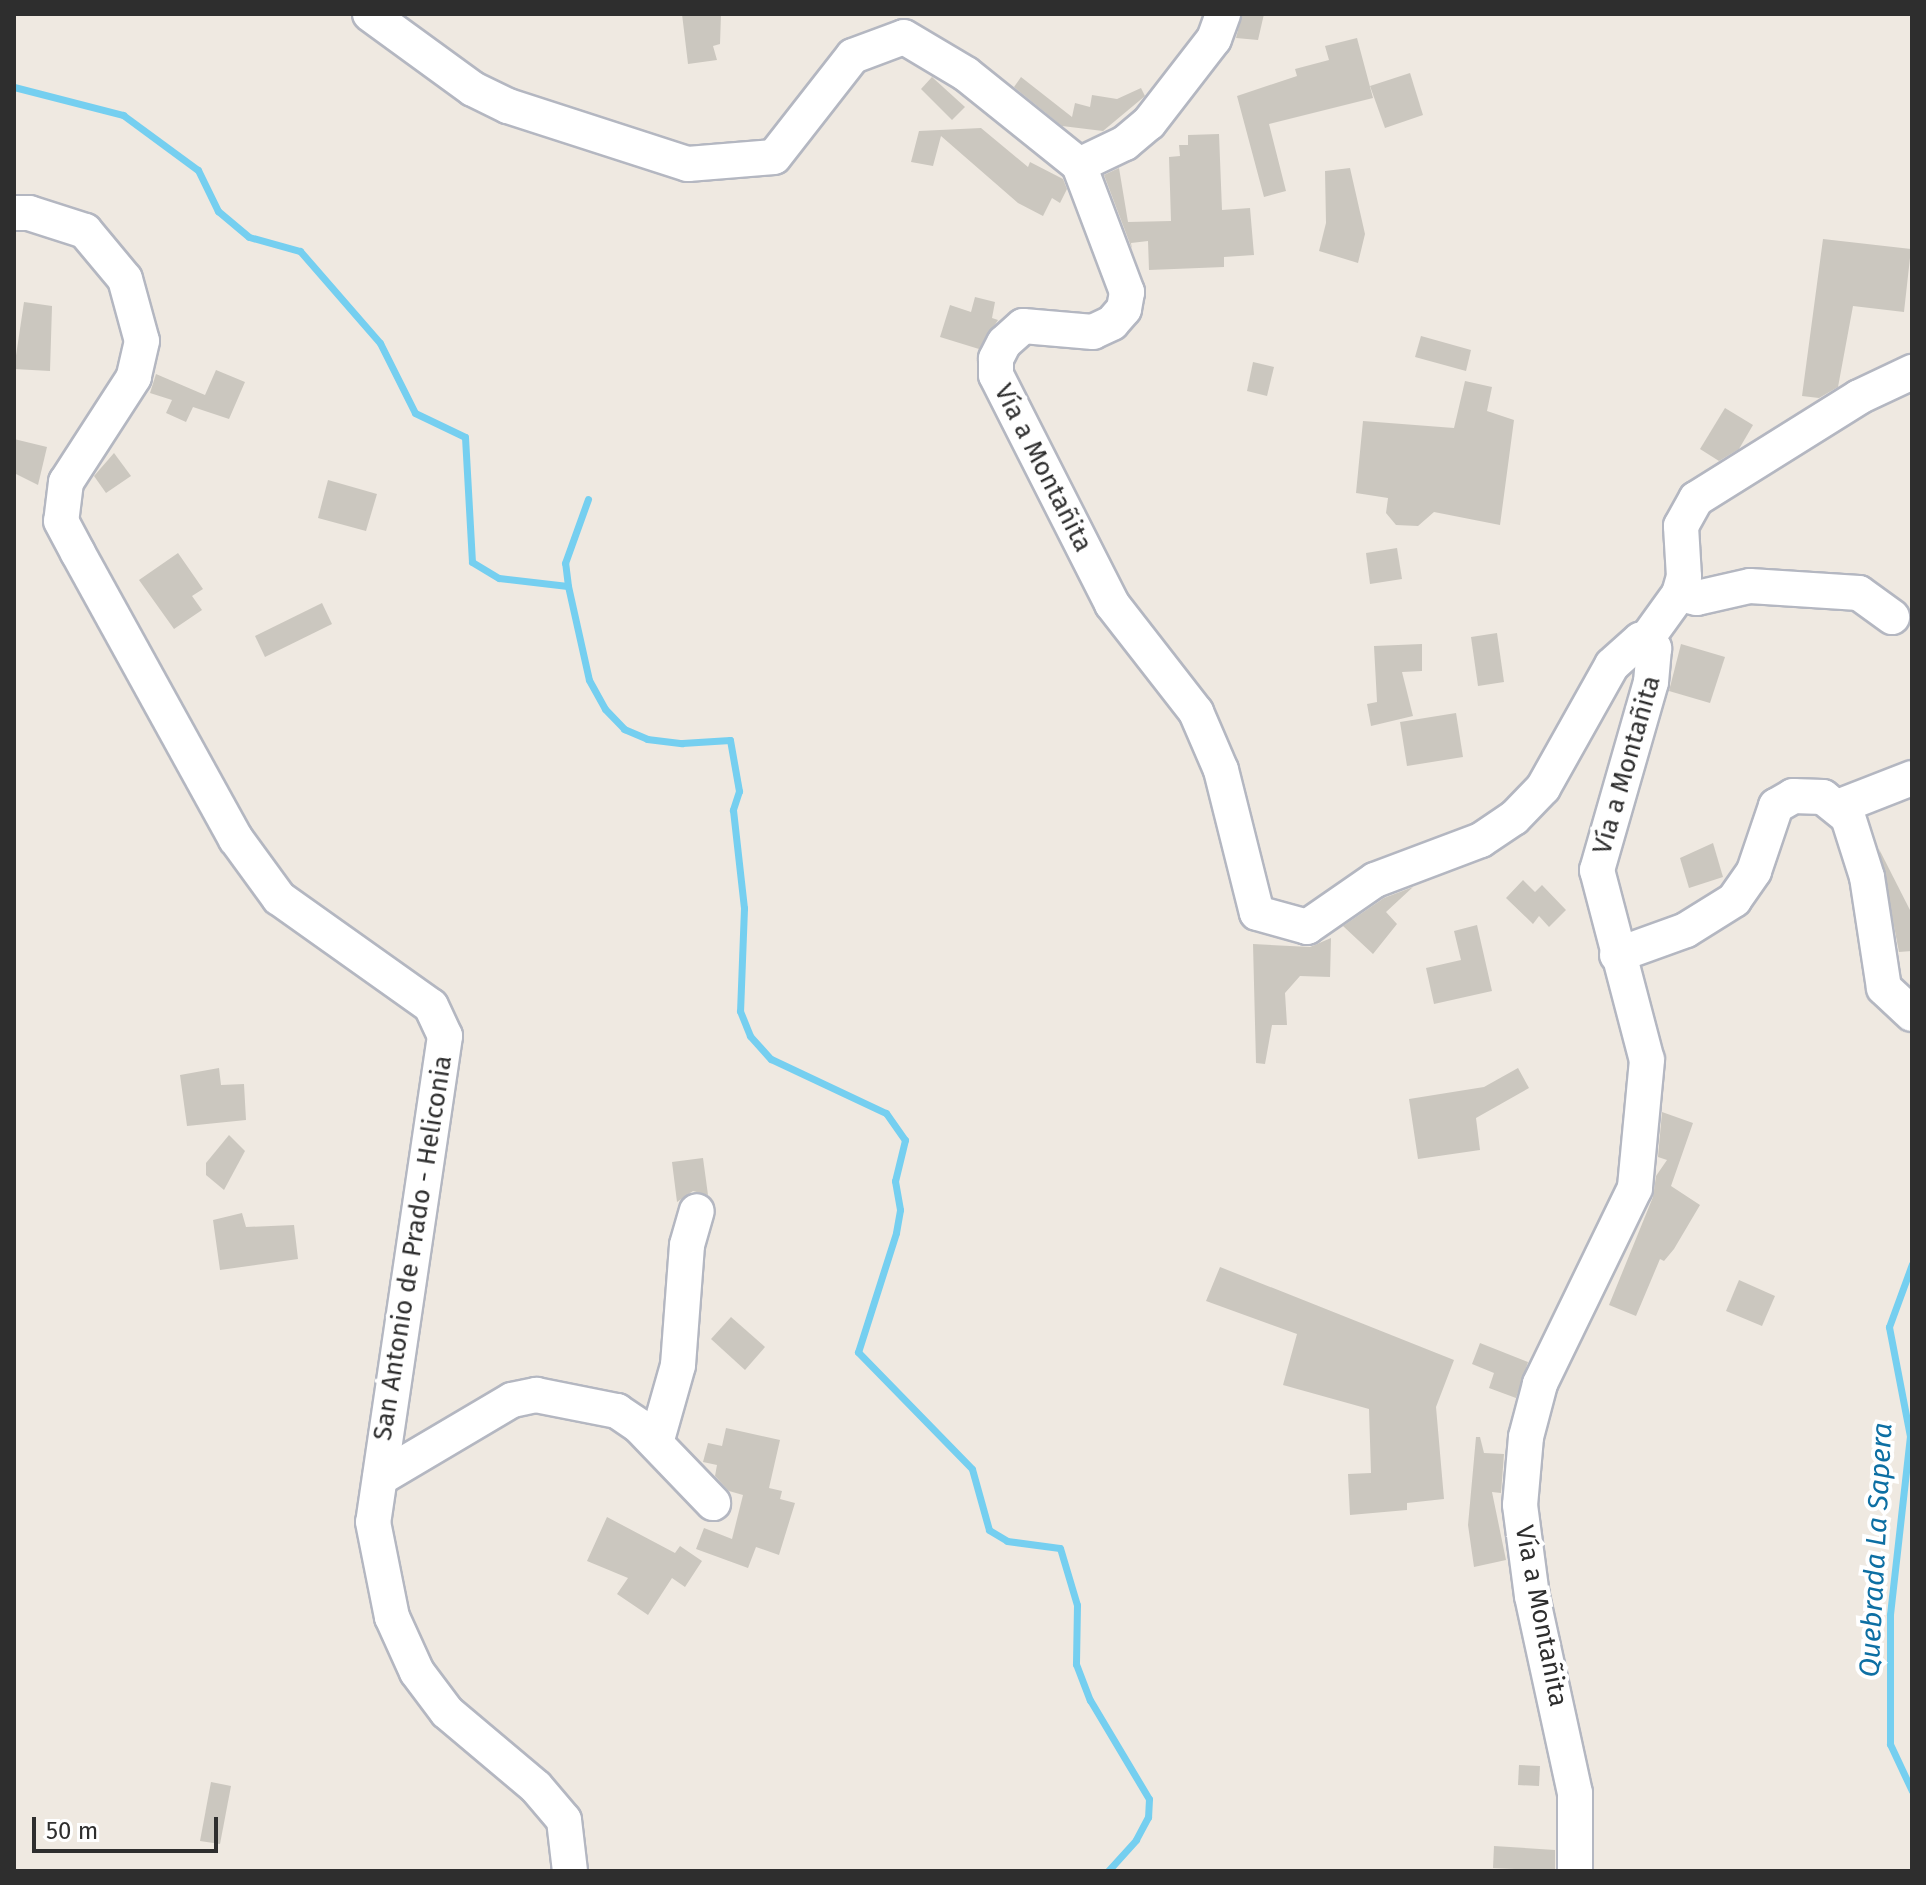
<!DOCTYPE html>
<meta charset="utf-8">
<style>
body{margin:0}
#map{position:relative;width:1926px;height:1885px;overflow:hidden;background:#efe9e1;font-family:"Fira Sans",sans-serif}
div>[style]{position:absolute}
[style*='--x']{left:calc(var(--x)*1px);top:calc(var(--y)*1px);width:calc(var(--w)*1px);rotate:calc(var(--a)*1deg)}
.stream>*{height:7px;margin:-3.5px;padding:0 3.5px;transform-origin:3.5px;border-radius:3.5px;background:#75cff0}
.building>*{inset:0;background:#cbc7bf}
.roads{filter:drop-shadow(2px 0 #b4b7c1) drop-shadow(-2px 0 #b4b7c1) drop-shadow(0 2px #b4b7c1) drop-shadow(0 -2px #b4b7c1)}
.minor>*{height:34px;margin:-17px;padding:0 17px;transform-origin:17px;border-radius:17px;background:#fff}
span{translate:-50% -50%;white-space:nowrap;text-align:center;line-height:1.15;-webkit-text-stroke:8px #fff;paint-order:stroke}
.street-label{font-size:26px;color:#2e2e2e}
.water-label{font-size:28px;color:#0d6fa3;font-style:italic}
.frame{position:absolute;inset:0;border:16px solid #2e2e2e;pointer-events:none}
.scale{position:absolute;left:32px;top:1817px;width:186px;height:36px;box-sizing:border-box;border:4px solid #2e2e2e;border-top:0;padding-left:10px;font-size:24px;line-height:28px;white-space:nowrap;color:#2e2e2e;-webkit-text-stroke:6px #fff;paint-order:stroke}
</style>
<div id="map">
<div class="stream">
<i style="--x:14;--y:87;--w:113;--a:14.4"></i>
<i style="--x:123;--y:115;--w:93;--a:36.3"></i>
<i style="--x:198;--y:170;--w:46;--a:64"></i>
<i style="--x:218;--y:211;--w:40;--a:40"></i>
<i style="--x:249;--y:237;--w:53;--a:15.4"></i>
<i style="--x:300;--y:251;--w:122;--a:49"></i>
<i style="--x:380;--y:343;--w:78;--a:63.4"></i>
<i style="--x:415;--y:413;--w:55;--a:25.6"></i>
<i style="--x:465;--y:437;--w:125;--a:86.8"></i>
<i style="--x:472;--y:562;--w:31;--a:31"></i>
<i style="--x:499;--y:578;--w:69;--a:6.6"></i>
<i style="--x:568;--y:586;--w:96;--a:77.4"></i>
<i style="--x:589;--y:680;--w:33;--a:61"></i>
<i style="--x:605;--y:709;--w:28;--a:46"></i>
<i style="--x:624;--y:729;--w:25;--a:23"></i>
<i style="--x:647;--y:739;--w:35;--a:7"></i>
<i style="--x:682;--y:743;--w:48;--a:-3.6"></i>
<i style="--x:730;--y:740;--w:52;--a:80"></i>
<i style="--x:739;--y:791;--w:20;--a:108"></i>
<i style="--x:733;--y:810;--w:99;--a:83.6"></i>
<i style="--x:744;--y:908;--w:103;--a:92.2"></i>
<i style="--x:740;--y:1011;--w:27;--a:68"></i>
<i style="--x:750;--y:1036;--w:31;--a:48"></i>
<i style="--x:771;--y:1059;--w:127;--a:25.2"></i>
<i style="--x:886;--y:1113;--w:33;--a:55"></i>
<i style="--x:905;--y:1140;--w:42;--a:103.7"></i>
<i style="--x:895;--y:1181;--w:29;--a:80"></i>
<i style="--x:900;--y:1210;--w:23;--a:100"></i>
<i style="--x:896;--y:1233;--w:125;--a:107.7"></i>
<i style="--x:858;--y:1352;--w:163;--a:45.7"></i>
<i style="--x:972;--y:1469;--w:63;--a:74.4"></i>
<i style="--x:989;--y:1530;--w:21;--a:31"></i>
<i style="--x:1007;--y:1541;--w:53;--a:7.5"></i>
<i style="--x:1060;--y:1548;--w:59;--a:73.4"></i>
<i style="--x:1077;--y:1605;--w:59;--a:91"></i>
<i style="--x:1076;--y:1664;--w:39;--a:69"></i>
<i style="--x:1090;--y:1700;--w:115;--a:59.2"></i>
<i style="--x:1149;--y:1799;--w:18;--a:93"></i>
<i style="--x:1148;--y:1817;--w:26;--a:118"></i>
<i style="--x:1136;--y:1840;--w:42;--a:132.1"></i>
<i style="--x:568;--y:586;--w:23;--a:-97"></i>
<i style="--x:565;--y:563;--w:68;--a:-70.2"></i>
<i style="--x:1912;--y:1264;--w:67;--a:110.1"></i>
<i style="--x:1889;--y:1327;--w:111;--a:79.1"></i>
<i style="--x:1910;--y:1436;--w:180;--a:96.4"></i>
<i style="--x:1890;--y:1615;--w:129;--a:90"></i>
<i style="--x:1890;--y:1744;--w:52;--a:64.9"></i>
</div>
<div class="building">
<i style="clip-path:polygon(682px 14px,721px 14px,720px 44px,713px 46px,717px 60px,688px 64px)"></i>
<i style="clip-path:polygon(1242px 14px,1264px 14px,1258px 40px,1236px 38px)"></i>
<i style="clip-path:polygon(1357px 38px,1373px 98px,1269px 124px,1286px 191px,1264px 197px,1237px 96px,1297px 76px,1295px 69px,1329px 60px,1325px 46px)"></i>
<i style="clip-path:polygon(1410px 73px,1423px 115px,1385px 128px,1370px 86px)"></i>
<i style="clip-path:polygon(932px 77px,965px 107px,952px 120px,921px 89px)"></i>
<i style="clip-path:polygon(1021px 77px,1072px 117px,1075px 103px,1090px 107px,1092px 95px,1117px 99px,1141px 88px,1145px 96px,1103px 131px,1062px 126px,1014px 87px)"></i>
<i style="clip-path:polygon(981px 128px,1028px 167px,1030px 162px,1063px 179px,1067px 189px,1060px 203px,1052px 198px,1043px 216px,1018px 203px,941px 136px,933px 166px,911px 162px,919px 131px)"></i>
<i style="clip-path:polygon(1219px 134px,1222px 210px,1250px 208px,1254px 255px,1224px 257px,1224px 267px,1149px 270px,1148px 241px,1131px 243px,1132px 249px,1104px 175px,1119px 168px,1128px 222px,1171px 221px,1169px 157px,1180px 156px,1179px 145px,1188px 145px,1188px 135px)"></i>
<i style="clip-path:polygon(1350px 168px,1365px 234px,1358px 263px,1319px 251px,1326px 223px,1325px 171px)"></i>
<i style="clip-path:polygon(1823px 239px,1911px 249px,1904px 312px,1853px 306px,1838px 387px,1819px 398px,1802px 396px)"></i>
<i style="clip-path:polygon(975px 297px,995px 302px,992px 318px,998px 320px,979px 349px,940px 337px,950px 305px,971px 312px)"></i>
<i style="clip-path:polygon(24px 302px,52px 306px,50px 371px,14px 369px)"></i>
<i style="clip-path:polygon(1421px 336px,1471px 350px,1466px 371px,1415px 357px)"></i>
<i style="clip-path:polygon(1253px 362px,1274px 367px,1267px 396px,1247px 391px)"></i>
<i style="clip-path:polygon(216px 370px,245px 382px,229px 419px,193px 407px,186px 422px,166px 413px,172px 400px,150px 393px,156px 374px,205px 395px)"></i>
<i style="clip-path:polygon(1465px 381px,1492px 387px,1487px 411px,1514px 420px,1500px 525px,1434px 512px,1418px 526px,1396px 525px,1386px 513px,1388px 498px,1356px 493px,1363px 421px,1454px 428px)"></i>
<i style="clip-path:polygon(1725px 408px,1753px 425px,1739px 449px,1719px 461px,1700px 449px)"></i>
<i style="clip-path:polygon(14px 439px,47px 447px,38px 485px,14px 473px)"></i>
<i style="clip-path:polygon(114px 453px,131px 476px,106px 493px,94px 476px)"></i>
<i style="clip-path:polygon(328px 480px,377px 494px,366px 531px,318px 518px)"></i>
<i style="clip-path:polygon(1397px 548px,1402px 579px,1370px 584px,1366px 553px)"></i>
<i style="clip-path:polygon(178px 553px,203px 589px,192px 596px,202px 610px,174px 629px,139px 580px)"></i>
<i style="clip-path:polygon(322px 603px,332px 624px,265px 657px,255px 636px)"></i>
<i style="clip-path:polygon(1497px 633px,1504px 682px,1478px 686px,1471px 637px)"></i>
<i style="clip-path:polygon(1422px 644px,1422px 671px,1402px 672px,1413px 716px,1371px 726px,1367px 704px,1377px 702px,1374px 646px)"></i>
<i style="clip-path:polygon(1681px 644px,1725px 657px,1710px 703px,1669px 691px)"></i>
<i style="clip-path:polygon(1456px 713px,1463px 757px,1407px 766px,1400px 722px)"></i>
<i style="clip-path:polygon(1713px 843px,1723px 877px,1689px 888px,1680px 858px)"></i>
<i style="clip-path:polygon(1879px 849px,1912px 914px,1912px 951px,1899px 952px)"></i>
<i style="clip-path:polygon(1523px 880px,1535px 892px,1542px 885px,1566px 910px,1549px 927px,1539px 916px,1533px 924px,1506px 898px)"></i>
<i style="clip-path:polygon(1413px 887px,1386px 912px,1397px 924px,1373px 954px,1343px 926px,1384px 898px)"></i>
<i style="clip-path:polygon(1477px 925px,1492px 991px,1434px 1004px,1426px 968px,1461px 960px,1454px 931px)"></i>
<i style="clip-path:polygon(1331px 938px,1330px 977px,1300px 976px,1285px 993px,1287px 1025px,1272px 1025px,1265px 1064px,1256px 1063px,1253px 944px,1310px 947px)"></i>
<i style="clip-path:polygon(219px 1068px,221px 1085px,244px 1084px,246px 1120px,187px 1126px,180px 1075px)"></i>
<i style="clip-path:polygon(1518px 1068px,1529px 1088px,1476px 1118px,1480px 1150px,1418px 1159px,1409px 1099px,1484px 1087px)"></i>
<i style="clip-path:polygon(1662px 1112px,1693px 1123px,1671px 1186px,1700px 1205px,1674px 1249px,1664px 1261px,1660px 1259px,1636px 1316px,1609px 1305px,1653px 1197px,1656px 1176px,1667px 1160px,1658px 1157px)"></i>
<i style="clip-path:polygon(229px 1135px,245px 1151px,224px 1190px,206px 1175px,206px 1163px)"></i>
<i style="clip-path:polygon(703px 1158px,708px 1195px,693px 1191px,677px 1202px,672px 1162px)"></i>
<i style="clip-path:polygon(242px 1213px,246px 1227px,294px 1225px,298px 1259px,220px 1270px,213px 1220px)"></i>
<i style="clip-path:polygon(1220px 1267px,1454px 1360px,1436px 1407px,1444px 1499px,1407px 1503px,1407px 1510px,1350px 1515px,1348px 1474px,1371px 1473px,1369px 1409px,1283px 1385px,1297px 1334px,1206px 1301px)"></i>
<i style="clip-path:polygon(1739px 1280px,1775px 1296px,1762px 1326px,1726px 1311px)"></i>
<i style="clip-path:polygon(731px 1317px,765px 1347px,745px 1370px,711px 1339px)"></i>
<i style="clip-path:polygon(1480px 1343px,1528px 1362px,1516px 1398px,1489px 1388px,1494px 1373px,1472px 1364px)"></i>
<i style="clip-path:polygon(726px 1428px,780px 1440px,769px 1488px,782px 1491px,780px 1499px,795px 1503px,779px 1555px,756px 1547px,748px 1568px,696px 1549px,704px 1528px,732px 1539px,743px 1495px,729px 1491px,715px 1476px,717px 1465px,703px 1462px,708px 1443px,722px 1446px)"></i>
<i style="clip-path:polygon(1476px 1437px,1480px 1437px,1484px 1453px,1504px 1454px,1501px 1493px,1492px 1492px,1506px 1560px,1474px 1567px,1468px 1525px)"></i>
<i style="clip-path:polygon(607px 1517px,675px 1553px,680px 1546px,702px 1561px,685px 1587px,672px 1578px,648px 1615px,617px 1594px,628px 1578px,587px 1561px)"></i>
<i style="clip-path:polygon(1519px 1765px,1540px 1766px,1539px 1786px,1518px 1785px)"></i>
<i style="clip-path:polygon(211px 1782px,231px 1786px,220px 1844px,200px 1841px)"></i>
<i style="clip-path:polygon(1494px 1846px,1555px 1850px,1555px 1871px,1493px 1868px)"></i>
</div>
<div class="roads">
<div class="minor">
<i style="--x:370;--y:14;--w:127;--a:36.1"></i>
<i style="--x:473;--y:89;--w:39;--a:26"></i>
<i style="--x:508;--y:106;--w:189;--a:17.9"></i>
<i style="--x:688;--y:164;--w:86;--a:-4.7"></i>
<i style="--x:774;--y:157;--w:128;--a:-52"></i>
<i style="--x:853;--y:56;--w:54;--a:-20.4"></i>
<i style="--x:904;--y:37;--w:72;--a:30.8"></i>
<i style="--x:966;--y:74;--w:145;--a:38.8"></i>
<i style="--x:1079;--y:165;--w:51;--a:-25.6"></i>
<i style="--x:1125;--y:143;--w:31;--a:-40"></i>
<i style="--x:1149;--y:123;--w:106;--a:-52.3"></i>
<i style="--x:1214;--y:39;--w:27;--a:-70"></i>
<i style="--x:1079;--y:165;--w:136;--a:69.3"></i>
<i style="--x:1127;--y:292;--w:17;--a:100"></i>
<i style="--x:1124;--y:309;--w:18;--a:131"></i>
<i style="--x:1112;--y:323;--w:21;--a:155"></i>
<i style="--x:1093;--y:332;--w:70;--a:-175.1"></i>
<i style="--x:1023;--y:326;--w:25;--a:138"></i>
<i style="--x:1004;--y:343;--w:18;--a:117"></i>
<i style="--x:996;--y:359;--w:16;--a:90"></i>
<i style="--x:996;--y:375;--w:257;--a:63.1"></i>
<i style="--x:1112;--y:604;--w:137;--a:52.1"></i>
<i style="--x:1196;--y:712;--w:63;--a:66.7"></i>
<i style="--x:1221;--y:770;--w:147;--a:75.9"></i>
<i style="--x:1257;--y:913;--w:52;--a:15.6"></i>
<i style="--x:1307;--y:927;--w:83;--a:-34.7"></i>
<i style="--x:1375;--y:880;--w:113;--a:-20.7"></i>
<i style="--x:1481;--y:840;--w:40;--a:-34"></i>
<i style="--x:1514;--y:818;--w:42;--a:-46"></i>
<i style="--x:1543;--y:788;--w:141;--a:-60.7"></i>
<i style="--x:1612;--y:665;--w:38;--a:-42"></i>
<i style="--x:1640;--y:640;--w:9;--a:-21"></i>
<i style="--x:1648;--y:637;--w:13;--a:61"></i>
<i style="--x:1654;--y:648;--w:34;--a:95"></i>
<i style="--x:1651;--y:682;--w:196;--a:106"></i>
<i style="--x:1597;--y:870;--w:196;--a:75.3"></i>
<i style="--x:1647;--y:1060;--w:129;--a:95.4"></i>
<i style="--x:1635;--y:1188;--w:218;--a:115.9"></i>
<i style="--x:1540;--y:1384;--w:55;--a:104.8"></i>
<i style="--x:1526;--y:1437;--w:68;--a:95"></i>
<i style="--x:1520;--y:1505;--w:92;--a:82.5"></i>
<i style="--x:1532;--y:1596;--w:202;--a:77.7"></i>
<i style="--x:1575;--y:1793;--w:78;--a:90"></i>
<i style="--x:14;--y:213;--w:15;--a:0"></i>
<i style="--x:29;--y:213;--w:59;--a:17.8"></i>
<i style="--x:85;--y:231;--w:62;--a:50.2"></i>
<i style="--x:125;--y:279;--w:64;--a:74.7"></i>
<i style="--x:142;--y:341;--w:37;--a:103"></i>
<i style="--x:134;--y:377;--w:125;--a:122.9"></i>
<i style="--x:66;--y:482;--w:39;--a:97"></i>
<i style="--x:61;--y:521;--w:36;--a:62"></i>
<i style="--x:78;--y:553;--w:327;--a:61.1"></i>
<i style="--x:236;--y:839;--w:73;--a:53.9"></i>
<i style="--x:279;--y:898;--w:186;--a:35.4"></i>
<i style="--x:431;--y:1006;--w:33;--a:65"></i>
<i style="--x:445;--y:1036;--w:491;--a:98.4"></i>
<i style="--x:373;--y:1522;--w:97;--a:78.7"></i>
<i style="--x:392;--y:1617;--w:60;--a:65.6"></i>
<i style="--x:417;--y:1672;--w:50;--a:53.1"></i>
<i style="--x:447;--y:1712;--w:116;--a:40.1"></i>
<i style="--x:536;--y:1787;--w:43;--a:49.7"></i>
<i style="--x:564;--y:1820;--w:51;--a:83.3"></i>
<i style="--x:1679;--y:594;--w:18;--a:13"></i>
<i style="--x:1697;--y:598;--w:54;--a:-12.8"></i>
<i style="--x:1750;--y:586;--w:109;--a:3.7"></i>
<i style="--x:1859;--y:593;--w:41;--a:36"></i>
<i style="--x:1648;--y:637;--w:53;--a:-54.2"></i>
<i style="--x:1679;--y:594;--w:18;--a:-74"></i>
<i style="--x:1684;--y:577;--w:51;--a:-93.4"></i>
<i style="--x:1681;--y:526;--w:31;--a:-61"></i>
<i style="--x:1696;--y:499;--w:192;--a:-32"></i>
<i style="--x:1859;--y:397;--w:59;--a:-25.3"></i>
<i style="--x:1838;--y:807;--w:79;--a:-21.4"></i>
<i style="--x:1617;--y:955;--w:73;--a:-19.9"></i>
<i style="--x:1686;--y:930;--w:57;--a:-32"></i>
<i style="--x:1734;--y:900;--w:35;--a:-55"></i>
<i style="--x:1754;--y:871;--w:69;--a:-71.3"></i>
<i style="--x:1776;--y:806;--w:20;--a:-30"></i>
<i style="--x:1793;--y:796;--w:30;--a:2"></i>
<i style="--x:1823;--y:797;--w:32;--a:39"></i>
<i style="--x:1848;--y:817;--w:63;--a:72.4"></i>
<i style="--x:1867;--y:877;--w:112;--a:81.3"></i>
<i style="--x:1884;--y:988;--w:38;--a:43"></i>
<i style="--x:656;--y:1443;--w:81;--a:-74.2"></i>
<i style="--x:678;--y:1365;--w:120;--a:-85.7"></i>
<i style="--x:687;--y:1245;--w:35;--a:-74"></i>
<i style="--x:380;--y:1478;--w:153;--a:-30.6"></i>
<i style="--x:512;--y:1400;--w:25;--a:-12"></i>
<i style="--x:536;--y:1395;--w:83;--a:11.2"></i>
<i style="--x:617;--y:1411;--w:27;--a:34"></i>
<i style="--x:639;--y:1426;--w:107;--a:46.1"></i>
</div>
</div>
<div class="street-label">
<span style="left:1043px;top:468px;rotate:63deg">Vía a Montañita</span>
<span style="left:1627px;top:765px;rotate:-74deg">Vía a Montañita</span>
<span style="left:413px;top:1248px;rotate:-81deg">San Antonio de Prado - Heliconia</span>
<span style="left:1541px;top:1616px;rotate:79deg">Vía a Montañita</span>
</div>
<div class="water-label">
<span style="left:1876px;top:1550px;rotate:-87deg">Quebrada La Sapera</span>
</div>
<div class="frame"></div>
<div class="scale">50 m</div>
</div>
